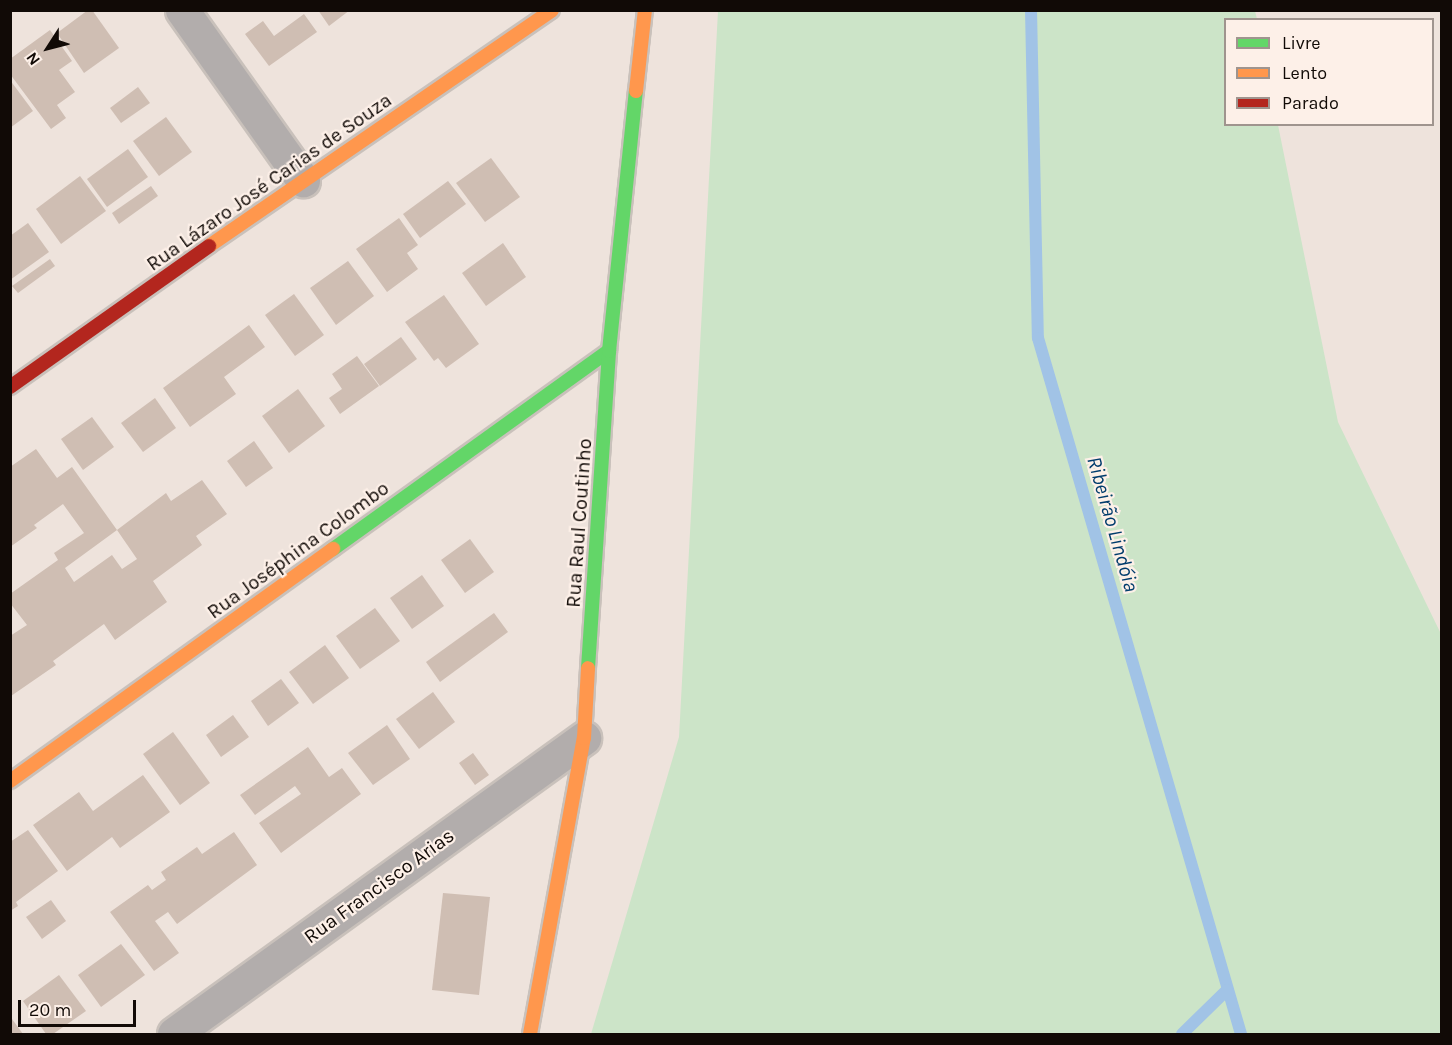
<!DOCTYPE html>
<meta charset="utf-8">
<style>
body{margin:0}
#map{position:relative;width:1452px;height:1045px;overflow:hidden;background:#eee3dc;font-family:Karla,sans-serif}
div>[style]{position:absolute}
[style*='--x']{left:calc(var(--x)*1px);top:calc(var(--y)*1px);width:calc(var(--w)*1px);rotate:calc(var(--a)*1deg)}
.green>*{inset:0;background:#cce4c8}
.stream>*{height:12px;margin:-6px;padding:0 6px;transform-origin:6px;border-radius:6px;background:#a1c3e6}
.building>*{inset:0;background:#cfbeb3}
.roads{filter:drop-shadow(2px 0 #c9c1bb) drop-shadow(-2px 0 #c9c1bb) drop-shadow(0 2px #c9c1bb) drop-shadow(0 -2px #c9c1bb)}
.street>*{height:33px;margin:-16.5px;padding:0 16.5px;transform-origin:16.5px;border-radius:16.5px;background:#b2adac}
.fast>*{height:14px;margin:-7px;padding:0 7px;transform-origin:7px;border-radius:7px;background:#63d668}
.slow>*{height:14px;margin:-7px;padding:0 7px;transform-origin:7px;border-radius:7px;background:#ff974d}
.jam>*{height:14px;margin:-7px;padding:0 7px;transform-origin:7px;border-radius:7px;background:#b3261e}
span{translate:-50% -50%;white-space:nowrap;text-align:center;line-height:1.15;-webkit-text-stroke:4.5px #fdf0e8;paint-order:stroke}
.street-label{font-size:20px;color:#110a06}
.water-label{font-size:21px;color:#003c6c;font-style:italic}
.frame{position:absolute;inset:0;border:12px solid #110a06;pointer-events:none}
.legend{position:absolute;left:1224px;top:18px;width:210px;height:108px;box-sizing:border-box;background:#fdf0e8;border:2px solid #9f948e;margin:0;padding:8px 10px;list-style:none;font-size:18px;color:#110a06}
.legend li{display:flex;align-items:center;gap:12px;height:30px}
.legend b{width:30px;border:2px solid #9f948e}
.north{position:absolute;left:18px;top:18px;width:60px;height:60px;-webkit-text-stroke:4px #fdf0e8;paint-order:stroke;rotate:234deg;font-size:16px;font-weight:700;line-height:24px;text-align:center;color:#110a06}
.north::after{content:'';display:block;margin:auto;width:21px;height:27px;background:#110a06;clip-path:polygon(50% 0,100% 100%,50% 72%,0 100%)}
.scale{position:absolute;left:18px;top:1000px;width:118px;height:27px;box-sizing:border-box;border:3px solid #110a06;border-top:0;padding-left:8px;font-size:18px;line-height:21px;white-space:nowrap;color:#110a06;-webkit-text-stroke:4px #fdf0e8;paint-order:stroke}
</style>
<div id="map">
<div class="green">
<i style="clip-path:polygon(718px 11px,1255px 11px,1257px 19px,1226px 20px,1226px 124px,1278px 125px,1338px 422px,1441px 634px,1441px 1034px,591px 1034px,679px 737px)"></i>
</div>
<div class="stream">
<i style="--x:1031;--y:10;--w:328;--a:88.8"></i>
<i style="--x:1038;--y:338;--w:725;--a:73.74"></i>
<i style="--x:1182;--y:1034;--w:63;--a:-44.4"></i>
</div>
<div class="building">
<i style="clip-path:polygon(88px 10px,92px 10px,119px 48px,84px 73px,57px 33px)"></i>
<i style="clip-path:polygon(318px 10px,350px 10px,329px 26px)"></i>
<i style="clip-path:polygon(304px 14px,317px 32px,269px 66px,245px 34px,263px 21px,274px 36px)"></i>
<i style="clip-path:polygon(50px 30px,72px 61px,59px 70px,75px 92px,57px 105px,66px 118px,51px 129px,10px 74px,10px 59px)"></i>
<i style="clip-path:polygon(10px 80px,33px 111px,10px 128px)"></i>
<i style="clip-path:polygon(138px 87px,150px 103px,121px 123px,110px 108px)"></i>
<i style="clip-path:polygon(166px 117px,192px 152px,159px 176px,133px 141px)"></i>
<i style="clip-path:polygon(128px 149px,148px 177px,107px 207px,87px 179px)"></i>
<i style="clip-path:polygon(491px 158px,520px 197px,485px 222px,456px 183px)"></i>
<i style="clip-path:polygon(80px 176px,106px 211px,61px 244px,36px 209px)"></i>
<i style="clip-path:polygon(448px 181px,466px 204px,420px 238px,403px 214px)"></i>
<i style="clip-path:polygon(151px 186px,158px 196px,119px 224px,112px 213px)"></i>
<i style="clip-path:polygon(399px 218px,418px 245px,407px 253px,418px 269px,387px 292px,356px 249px)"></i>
<i style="clip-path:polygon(28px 223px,49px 252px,10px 280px,10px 236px)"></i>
<i style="clip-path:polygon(503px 243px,526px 277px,486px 306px,462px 273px)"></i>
<i style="clip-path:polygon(50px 259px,55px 266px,18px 293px,12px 286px)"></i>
<i style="clip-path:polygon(348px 261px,374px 296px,336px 325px,310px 288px)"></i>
<i style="clip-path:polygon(294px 294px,324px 335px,295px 356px,265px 315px)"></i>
<i style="clip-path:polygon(444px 295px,479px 344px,446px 368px,438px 358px,434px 361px,405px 322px)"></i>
<i style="clip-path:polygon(249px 325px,265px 347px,224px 377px,236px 394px,190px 427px,163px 388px)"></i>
<i style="clip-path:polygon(401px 337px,417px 359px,380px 386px,364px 364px)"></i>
<i style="clip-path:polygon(357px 356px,379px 386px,340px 414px,329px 398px,342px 389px,332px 374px)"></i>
<i style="clip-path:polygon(298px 389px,325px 426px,289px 453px,262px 416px)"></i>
<i style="clip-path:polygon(155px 398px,176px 428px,143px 452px,121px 423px)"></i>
<i style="clip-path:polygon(92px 417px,114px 447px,83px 470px,61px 439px)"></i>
<i style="clip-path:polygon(254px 441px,273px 468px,246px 487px,227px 461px)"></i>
<i style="clip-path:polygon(36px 449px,57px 478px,72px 467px,117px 530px,65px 568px,74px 582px,112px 555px,122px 569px,137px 559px,117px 530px,166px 493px,171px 501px,202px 480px,227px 514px,196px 536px,202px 545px,153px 581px,167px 602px,115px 640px,104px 624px,53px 661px,56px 665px,11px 696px,10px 636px,27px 625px,10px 603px,10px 594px,58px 560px,54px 553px,84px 533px,63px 504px,34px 525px,37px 528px,10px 547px,10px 467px)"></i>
<i style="clip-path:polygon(470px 539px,494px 572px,465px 593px,441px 560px)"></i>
<i style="clip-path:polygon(422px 575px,444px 606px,412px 629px,390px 598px)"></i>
<i style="clip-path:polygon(375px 608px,400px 641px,360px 669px,336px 636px)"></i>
<i style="clip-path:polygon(494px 613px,508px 632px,440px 682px,426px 662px)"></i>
<i style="clip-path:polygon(325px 645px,349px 678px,313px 704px,289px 672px)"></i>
<i style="clip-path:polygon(281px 679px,299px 703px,268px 726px,251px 701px)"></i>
<i style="clip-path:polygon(433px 692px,455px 722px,419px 749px,396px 719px)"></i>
<i style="clip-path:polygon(233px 715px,249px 737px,221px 757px,206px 735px)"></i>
<i style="clip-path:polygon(387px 725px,410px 759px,373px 785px,348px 753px)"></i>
<i style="clip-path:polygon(173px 732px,210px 783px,180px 805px,143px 754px)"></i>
<i style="clip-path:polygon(308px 747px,329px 777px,342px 768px,361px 794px,281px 853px,259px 823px,301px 794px,295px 786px,255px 815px,240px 795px)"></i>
<i style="clip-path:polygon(473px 753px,489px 775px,475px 785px,459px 763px)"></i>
<i style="clip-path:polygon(143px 775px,170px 812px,120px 848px,112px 837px,67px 871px,33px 825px,79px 792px,93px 811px)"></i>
<i style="clip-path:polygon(28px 830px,58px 871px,16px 902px,18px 906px,10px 911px,10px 842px)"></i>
<i style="clip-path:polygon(234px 832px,257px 865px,177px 924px,168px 912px,155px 921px,179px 953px,154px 971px,110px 912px,148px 885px,152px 890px,166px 880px,161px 872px,197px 847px,202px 854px)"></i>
<i style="clip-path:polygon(443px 893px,490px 897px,479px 995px,432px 990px)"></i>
<i style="clip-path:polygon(51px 900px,66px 921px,42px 939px,26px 917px)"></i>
<i style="clip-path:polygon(121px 944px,145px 975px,101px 1007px,78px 975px)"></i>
<i style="clip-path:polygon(59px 975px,86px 1011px,53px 1034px,46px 1034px,23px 1001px)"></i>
<i style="clip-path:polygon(12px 1019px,23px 1034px,10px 1034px)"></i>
</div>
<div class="roads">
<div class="street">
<i style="--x:182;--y:10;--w:209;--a:54.6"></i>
<i style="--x:174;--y:1034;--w:506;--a:-35.83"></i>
</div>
<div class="fast">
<i style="--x:333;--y:549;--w:340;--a:-35.7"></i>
<i style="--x:588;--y:668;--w:318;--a:-86.2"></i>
<i style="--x:609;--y:351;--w:261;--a:-84.1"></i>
</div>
<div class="slow">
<i style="--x:636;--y:91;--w:81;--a:-83.7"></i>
<i style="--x:209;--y:246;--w:416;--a:-34.5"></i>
<i style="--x:10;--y:781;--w:398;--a:-35.7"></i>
<i style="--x:530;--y:1034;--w:301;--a:-79.7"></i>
<i style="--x:584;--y:738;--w:70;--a:-86.7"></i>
</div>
<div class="jam">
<i style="--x:10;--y:387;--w:244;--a:-35.3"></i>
</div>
</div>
<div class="street-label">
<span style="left:269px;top:182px;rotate:-35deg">Rua Lázaro José Carias de Souza</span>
<span style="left:579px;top:523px;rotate:-86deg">Rua Raul Coutinho</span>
<span style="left:298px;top:550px;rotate:-36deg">Rua Joséphina Colombo</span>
<span style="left:379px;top:886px;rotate:-36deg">Rua Francisco Arias</span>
</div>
<div class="water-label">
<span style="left:1113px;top:524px;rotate:74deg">Ribeirão Lindóia</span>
</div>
<div class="frame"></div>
<ul class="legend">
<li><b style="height:8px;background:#63d668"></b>Livre</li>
<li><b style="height:8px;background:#ff974d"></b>Lento</li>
<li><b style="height:8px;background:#b3261e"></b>Parado</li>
</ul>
<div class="north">N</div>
<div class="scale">20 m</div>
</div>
